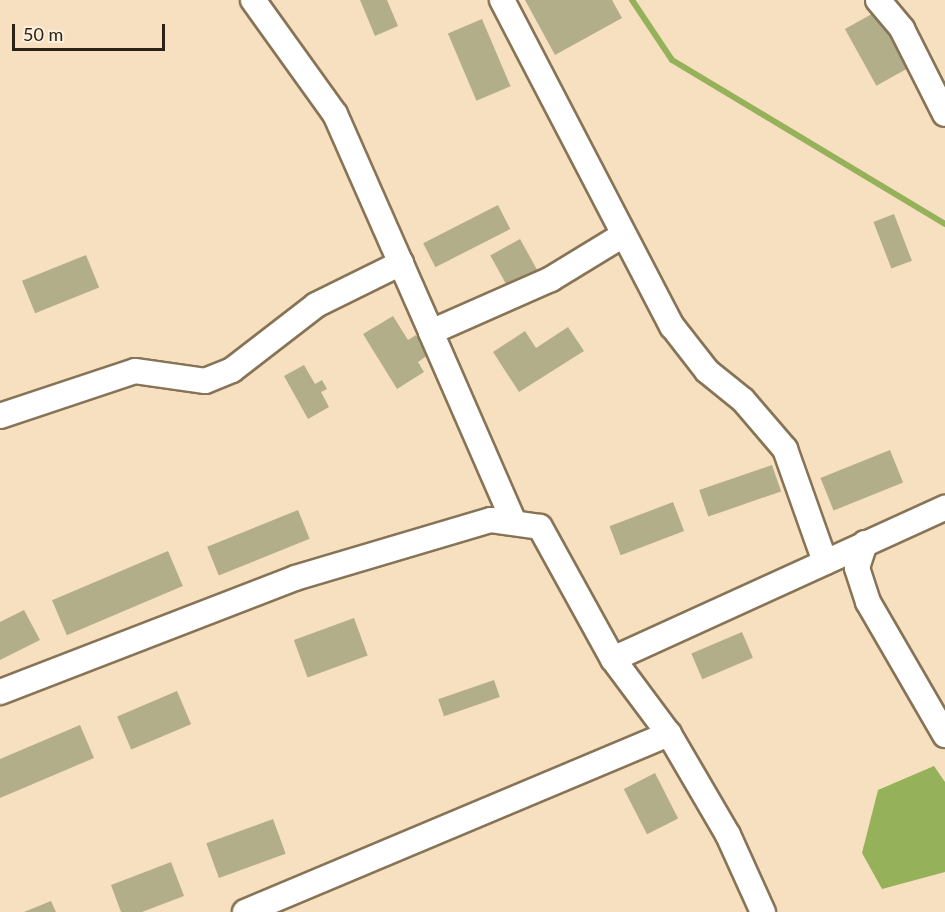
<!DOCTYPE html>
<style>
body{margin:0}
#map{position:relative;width:945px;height:912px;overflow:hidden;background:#f6e0c0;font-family:Lato,sans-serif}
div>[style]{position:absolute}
.water>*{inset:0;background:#95b15a}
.stream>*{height:6px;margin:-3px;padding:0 3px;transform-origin:3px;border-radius:3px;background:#95b15a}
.building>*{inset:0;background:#b3ae8a;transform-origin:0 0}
.roads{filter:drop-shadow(2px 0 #877457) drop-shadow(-2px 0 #877457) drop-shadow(0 2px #877457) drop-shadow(0 -2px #877457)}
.street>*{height:24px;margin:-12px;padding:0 12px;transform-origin:12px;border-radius:12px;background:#fff}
span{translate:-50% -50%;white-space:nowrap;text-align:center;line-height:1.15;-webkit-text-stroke:4.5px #fcefdb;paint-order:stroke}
.scale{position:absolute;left:12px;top:24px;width:153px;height:27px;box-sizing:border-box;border:3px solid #2a2216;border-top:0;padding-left:8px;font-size:18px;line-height:21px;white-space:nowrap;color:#2a2216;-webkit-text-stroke:4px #fcefdb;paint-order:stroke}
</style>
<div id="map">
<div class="water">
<i style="clip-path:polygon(934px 766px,945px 782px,945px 872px,882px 889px,862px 853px,878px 790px)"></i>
</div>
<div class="stream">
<i style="left:632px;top:0;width:72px;rotate:56.3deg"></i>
<i style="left:672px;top:60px;width:318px;rotate:31deg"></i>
</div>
<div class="building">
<i style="clip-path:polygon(360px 0,387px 0,398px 26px,375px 36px)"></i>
<i style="clip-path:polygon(525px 0,612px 0,622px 18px,555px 55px)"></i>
<i style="left:879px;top:10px;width:65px;height:39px;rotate:61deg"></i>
<i style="left:482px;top:19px;width:73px;height:37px;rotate:67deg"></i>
<i style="left:498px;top:205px;width:27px;height:84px;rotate:63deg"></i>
<i style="left:894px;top:214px;width:50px;height:22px;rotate:69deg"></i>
<i style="left:520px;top:239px;width:38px;height:34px;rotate:61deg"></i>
<i style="left:86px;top:255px;width:35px;height:69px;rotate:68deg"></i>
<i style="clip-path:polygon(393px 316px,408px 340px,416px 335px,428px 355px,418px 362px,424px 372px,397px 389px,363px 334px)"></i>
<i style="clip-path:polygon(568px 327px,584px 351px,519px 392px,493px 352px,525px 331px,536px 348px)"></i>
<i style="clip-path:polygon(304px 365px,315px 384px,322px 380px,327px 389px,321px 392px,329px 407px,308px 419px,284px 376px)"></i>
<i style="left:890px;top:450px;width:35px;height:75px;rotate:68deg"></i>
<i style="left:772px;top:465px;width:28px;height:77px;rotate:71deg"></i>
<i style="left:673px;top:502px;width:31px;height:68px;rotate:69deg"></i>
<i style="left:298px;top:510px;width:31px;height:98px;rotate:68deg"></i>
<i style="left:168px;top:551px;width:38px;height:126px;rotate:67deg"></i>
<i style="clip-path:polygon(24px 610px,40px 640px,0 660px,0 622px)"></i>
<i style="left:354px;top:618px;width:40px;height:64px;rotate:70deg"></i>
<i style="left:742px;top:632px;width:28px;height:55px;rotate:67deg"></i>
<i style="left:494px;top:680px;width:18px;height:59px;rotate:71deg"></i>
<i style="left:177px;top:691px;width:36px;height:65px;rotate:67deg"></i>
<i style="clip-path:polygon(80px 725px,94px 758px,0 798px,0 759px)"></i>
<i style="left:655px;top:773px;width:51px;height:35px;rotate:63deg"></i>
<i style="left:273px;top:819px;width:37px;height:71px;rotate:70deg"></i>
<i style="clip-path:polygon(171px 862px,184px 896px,142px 912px,121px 912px,111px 885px)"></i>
<i style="clip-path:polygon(51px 901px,56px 912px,24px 912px)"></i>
</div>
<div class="roads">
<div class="street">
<i style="left:253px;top:0;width:140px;rotate:54.3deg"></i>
<i style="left:335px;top:114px;width:238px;rotate:66.2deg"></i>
<i style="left:502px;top:0;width:368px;rotate:62.5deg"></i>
<i style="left:672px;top:326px;width:57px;rotate:52.1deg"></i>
<i style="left:707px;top:371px;width:46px;rotate:38.9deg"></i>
<i style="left:743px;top:400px;width:65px;rotate:49.4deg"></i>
<i style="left:785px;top:449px;width:120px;rotate:70.5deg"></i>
<i style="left:878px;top:0;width:38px;rotate:50deg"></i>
<i style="left:902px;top:29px;width:95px;rotate:63.2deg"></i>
<i style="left:0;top:416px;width:142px;rotate:-18.4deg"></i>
<i style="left:135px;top:371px;width:71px;rotate:8.1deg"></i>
<i style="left:205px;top:381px;width:29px;rotate:-22deg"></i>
<i style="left:232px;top:370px;width:106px;rotate:-37.7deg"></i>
<i style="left:316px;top:305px;width:95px;rotate:-26.3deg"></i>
<i style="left:513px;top:520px;width:205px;rotate:-113.6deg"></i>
<i style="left:431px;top:332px;width:131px;rotate:-23.8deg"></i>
<i style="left:551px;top:279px;width:84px;rotate:-31.4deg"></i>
<i style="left:865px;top:543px;width:26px;rotate:108deg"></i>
<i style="left:857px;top:568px;width:36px;rotate:72deg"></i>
<i style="left:868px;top:602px;width:154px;rotate:59.9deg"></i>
<i style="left:613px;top:659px;width:365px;rotate:-24.5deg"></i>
<i style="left:0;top:692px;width:316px;rotate:-21.1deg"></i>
<i style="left:295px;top:578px;width:204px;rotate:-16.5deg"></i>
<i style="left:491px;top:520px;width:49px;rotate:8.1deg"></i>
<i style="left:540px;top:527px;width:151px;rotate:61.1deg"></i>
<i style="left:613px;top:659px;width:94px;rotate:53.3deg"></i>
<i style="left:669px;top:734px;width:117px;rotate:59.7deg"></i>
<i style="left:728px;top:835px;width:85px;rotate:65.6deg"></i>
<i style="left:245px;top:912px;width:460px;rotate:-22.8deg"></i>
</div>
</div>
<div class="scale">50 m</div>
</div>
